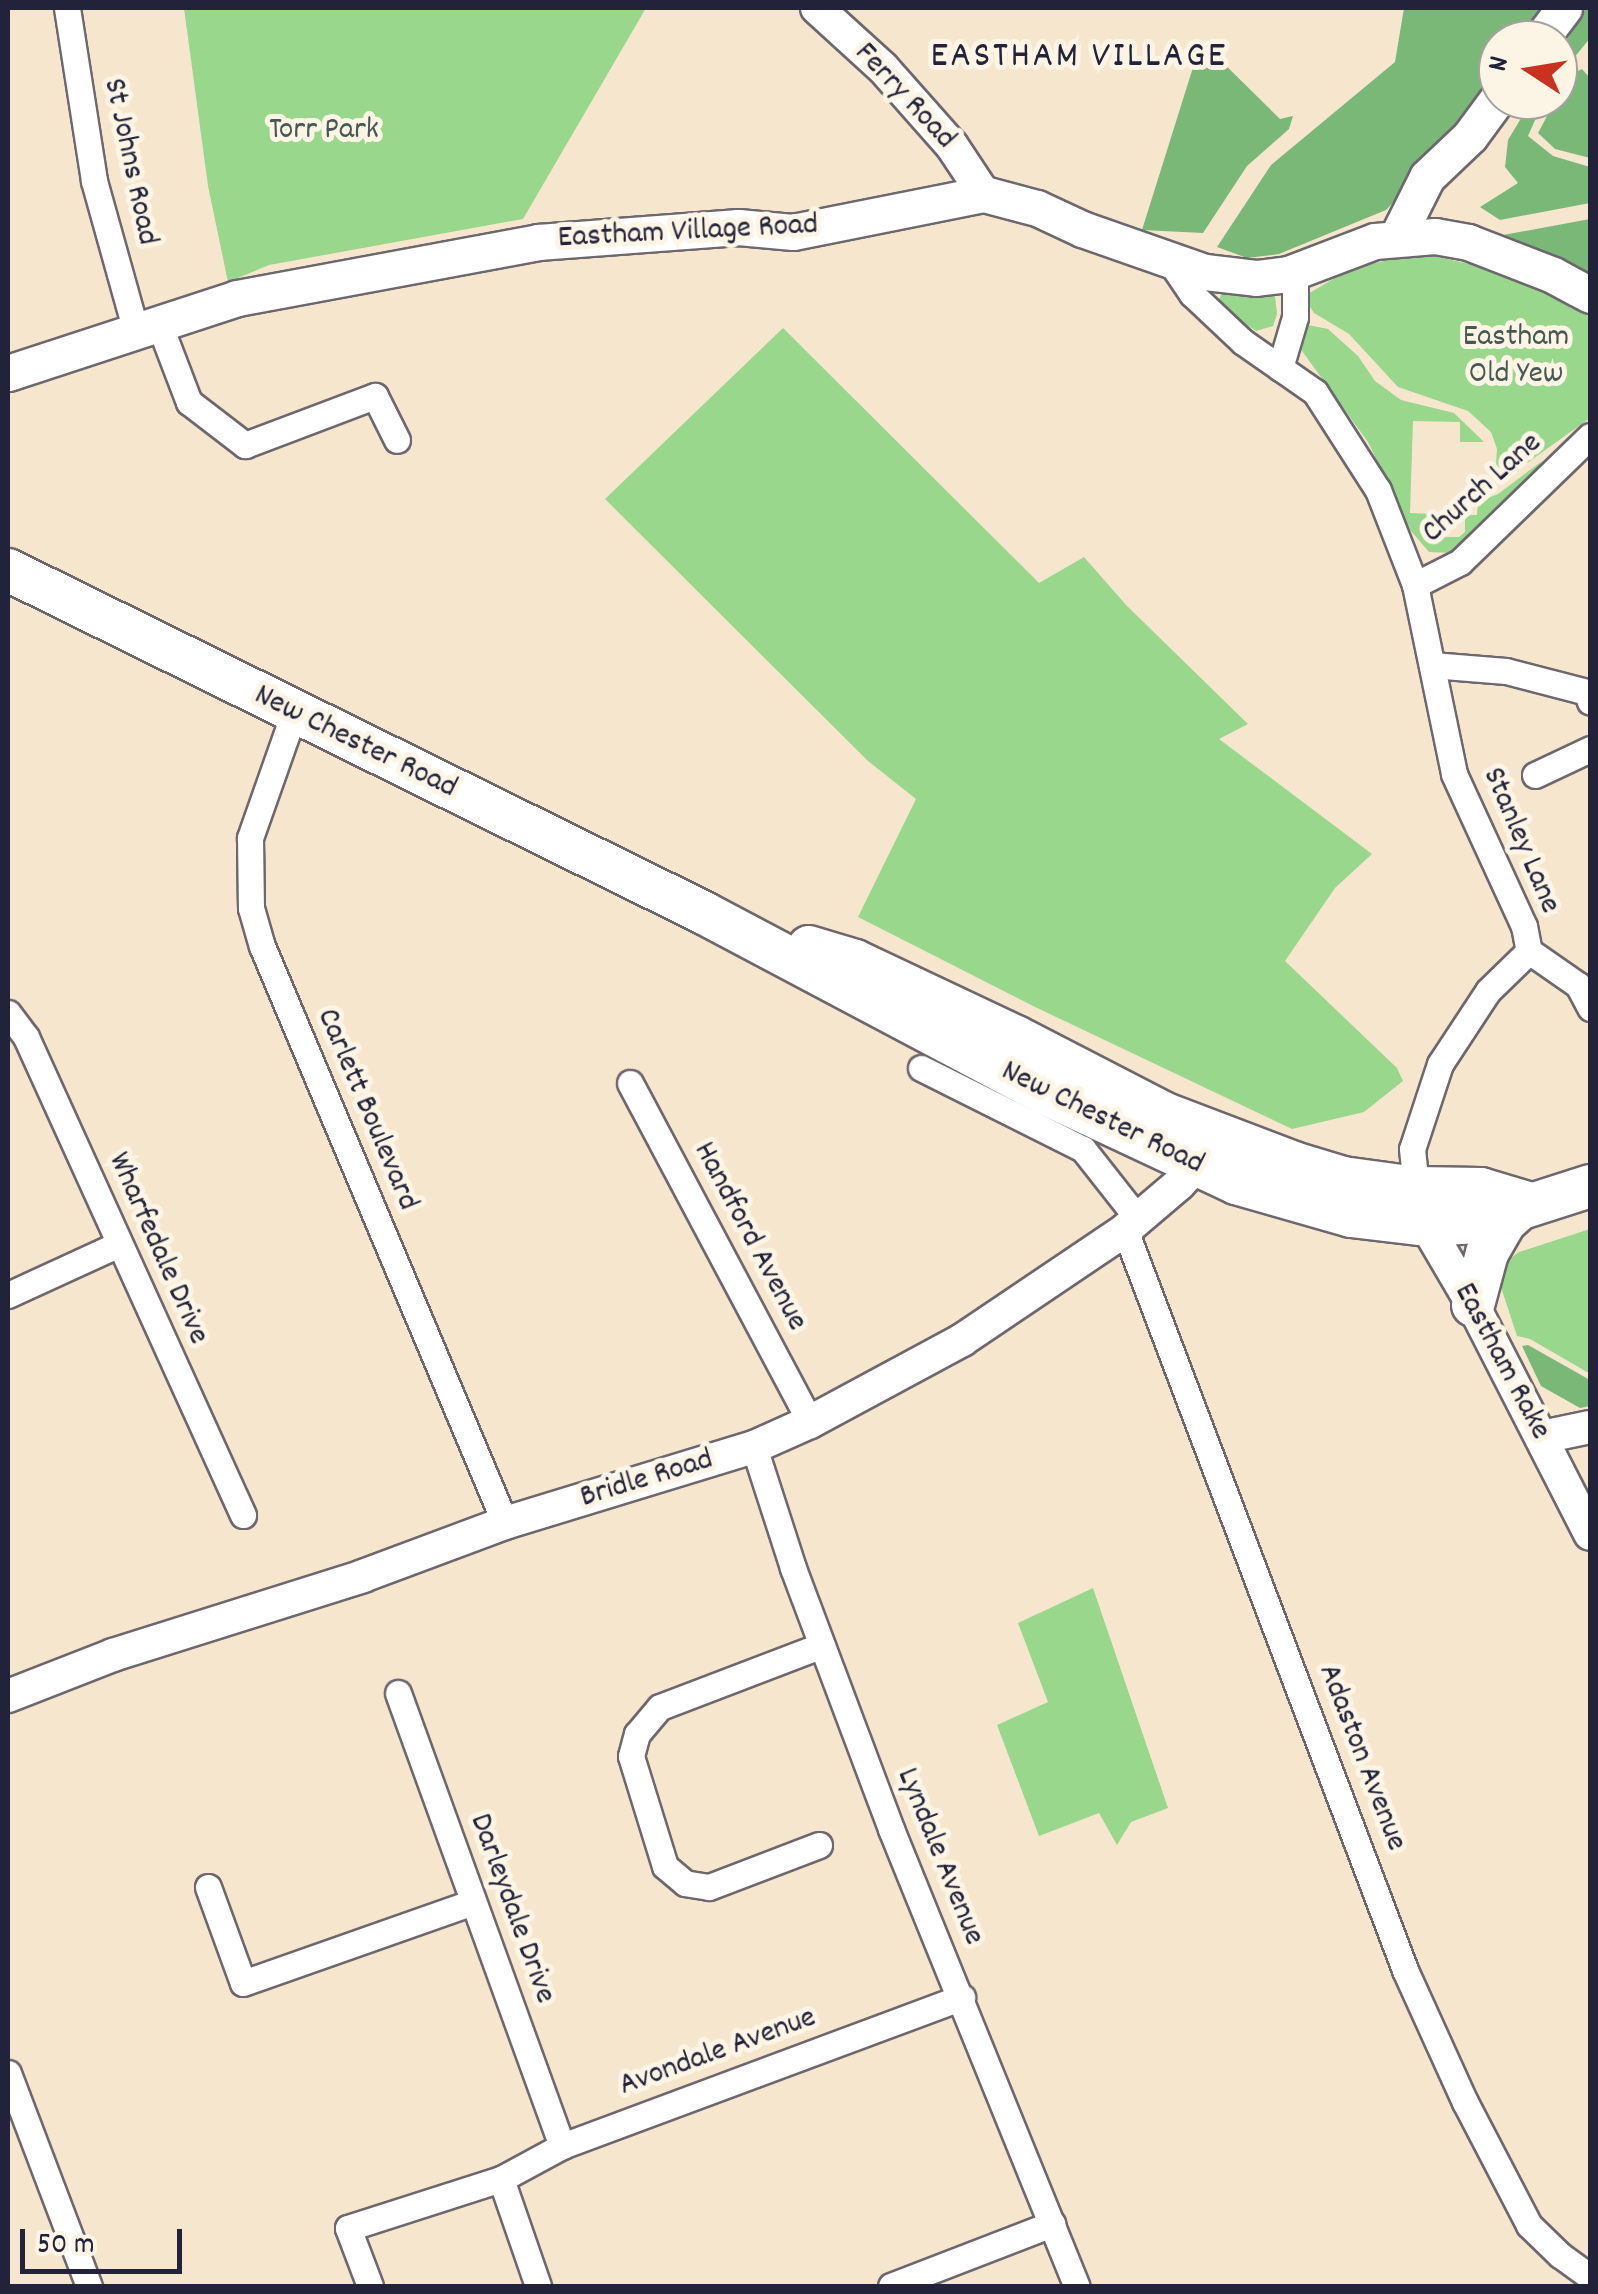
<!DOCTYPE html>
<style>
body{margin:0}
#map{position:relative;width:1598px;height:2294px;overflow:hidden;background:#f7e6ce;font-family:Dekko,sans-serif}
div>[style]{position:absolute}
.green>*{inset:0;background:#99d78c}
.forest>*{inset:0;background:#7ab878}
.roads{filter:drop-shadow(2px 0 #6d676e) drop-shadow(-2px 0 #6d676e) drop-shadow(0 2px #6d676e) drop-shadow(0 -2px #6d676e)}
.minor>*{height:25px;margin:-12.5px;padding:0 12.5px;transform-origin:12.5px;border-radius:12.5px;background:#fff}
.tertiary>*{height:32px;margin:-16px;padding:0 16px;transform-origin:16px;border-radius:16px;background:#fff}
.secondary>*{height:35px;margin:-17.5px;padding:0 17.5px;transform-origin:17.5px;border-radius:17.5px;background:#fff}
.trunk>*{height:42px;margin:-21px;padding:0 21px;transform-origin:21px;border-radius:21px;background:#fff}
span{translate:-50% -50%;white-space:nowrap;text-align:center;line-height:1.15;-webkit-text-stroke:10px #fcf5e5;paint-order:stroke}
.street-label{font-size:32px;color:#22223b}
.park-label{font-size:32px;color:#465853}
.quarter-label{font-size:38px;color:#22223b;letter-spacing:2.5px}
.frame{position:absolute;inset:0;border:10px solid #22223b;pointer-events:none}
.north{position:absolute;left:1478px;top:20px;width:100px;height:100px;box-sizing:border-box;background:#fcf5e5;border:2px solid #a5a1a1;border-radius:50%;rotate:282deg;font-size:28px;font-weight:700;line-height:40px;text-align:center;color:#22223b}
.north::after{content:'';display:block;margin:auto;width:35px;height:45px;background:#c8321e;clip-path:polygon(50% 0,100% 100%,50% 72%,0 100%)}
.scale{position:absolute;left:20px;top:2229px;width:162px;height:45px;box-sizing:border-box;border:5px solid #22223b;border-top:0;padding-left:12px;font-size:30px;line-height:35px;white-space:nowrap;color:#22223b;-webkit-text-stroke:8px #fcf5e5;paint-order:stroke}
</style>
<div id="map">
<div class="green">
<i style="clip-path:polygon(184px 8px,646px 8px,523px 219px,269px 265px,228px 282px,208px 186px)"></i>
<i style="clip-path:polygon(1421px 253px,1500px 271px,1590px 311px,1590px 418px,1502px 481px,1495px 480px,1497px 449px,1491px 432px,1468px 411px,1398px 387px,1349px 334px,1314px 313px,1307px 302px,1306px 295px,1352px 268px)"></i>
<i style="clip-path:polygon(1222px 292px,1275px 296px,1277px 314px,1273px 326px,1256px 331px,1217px 305px)"></i>
<i style="clip-path:polygon(1303px 324px,1328px 329px,1358px 356px,1375px 381px,1401px 400px,1454px 413px,1484px 442px,1460px 442px,1460px 422px,1413px 421px,1410px 513px,1436px 514px,1436px 537px,1459px 537px,1465px 532px,1465px 515px,1477px 515px,1478px 502px,1498px 494px,1542px 461px,1513px 504px,1452px 553px,1429px 552px,1411px 531px,1368px 442px,1302px 351px)"></i>
<i style="clip-path:polygon(783px 328px,1039px 583px,1084px 557px,1127px 606px,1248px 724px,1219px 739px,1372px 854px,1335px 888px,1285px 961px,1397px 1068px,1403px 1081px,1364px 1112px,1292px 1129px,1033px 1006px,858px 917px,916px 799px,868px 761px,605px 499px)"></i>
<i style="clip-path:polygon(1590px 1229px,1590px 1372px,1587px 1372px,1530px 1339px,1517px 1336px,1499px 1281px,1508px 1260px,1519px 1252px)"></i>
<i style="clip-path:polygon(1093px 1588px,1168px 1808px,1131px 1822px,1117px 1845px,1099px 1813px,1039px 1836px,997px 1725px,1048px 1702px,1018px 1623px)"></i>
</div>
<div class="forest">
<i style="clip-path:polygon(1404px 8px,1550px 8px,1528px 40px,1498px 40px,1498px 86px,1486px 104px,1386px 210px,1279px 254px,1247px 258px,1217px 247px,1271px 165px,1395px 62px)"></i>
<i style="clip-path:polygon(1586px 8px,1590px 8px,1590px 38px,1558px 78px,1558px 55px)"></i>
<i style="clip-path:polygon(1209px 49px,1280px 119px,1293px 116px,1289px 129px,1247px 166px,1203px 233px,1142px 230px,1195px 61px)"></i>
<i style="clip-path:polygon(1582px 69px,1590px 78px,1590px 158px,1555px 149px,1538px 133px,1569px 75px)"></i>
<i style="clip-path:polygon(1532px 100px,1544px 100px,1528px 136px,1553px 156px,1590px 167px,1590px 203px,1500px 220px,1480px 207px,1518px 183px,1505px 167px,1508px 140px)"></i>
<i style="clip-path:polygon(1590px 219px,1590px 282px,1503px 235px)"></i>
<i style="clip-path:polygon(1528px 1345px,1590px 1380px,1590px 1406px,1580px 1408px,1541px 1386px,1522px 1346px)"></i>
</div>
<div class="roads">
<div class="minor">
<i style="left:67px;top:8px;width:175px;rotate:81.1deg"></i>
<i style="left:94px;top:181px;width:153px;rotate:74.4deg"></i>
<i style="left:1169px;top:260px;width:41px;rotate:55.9deg"></i>
<i style="left:1192px;top:294px;width:70px;rotate:43.3deg"></i>
<i style="left:1243px;top:342px;width:88px;rotate:34.8deg"></i>
<i style="left:1315px;top:392px;width:117px;rotate:57.3deg"></i>
<i style="left:1378px;top:490px;width:102px;rotate:68.7deg"></i>
<i style="left:1415px;top:585px;width:193px;rotate:78.3deg"></i>
<i style="left:1454px;top:774px;width:167px;rotate:65.3deg"></i>
<i style="left:1524px;top:926px;width:25px;rotate:79deg"></i>
<i style="left:1529px;top:951px;width:57px;rotate:135.7deg"></i>
<i style="left:1488px;top:991px;width:87px;rotate:123.3deg"></i>
<i style="left:1440px;top:1064px;width:89px;rotate:108.2deg"></i>
<i style="left:1412px;top:1149px;width:39px;rotate:84deg"></i>
<i style="left:158px;top:321px;width:87px;rotate:69.1deg"></i>
<i style="left:189px;top:402px;width:71px;rotate:37.5deg"></i>
<i style="left:245px;top:445px;width:139px;rotate:-20.7deg"></i>
<i style="left:375px;top:396px;width:49px;rotate:63.4deg"></i>
<i style="left:1280px;top:368px;width:53px;rotate:-73.6deg"></i>
<i style="left:1295px;top:317px;width:46px;rotate:-90deg"></i>
<i style="left:1415px;top:585px;width:51px;rotate:-27.1deg"></i>
<i style="left:1460px;top:562px;width:181px;rotate:-44.1deg"></i>
<i style="left:1432px;top:665px;width:74px;rotate:4.6deg"></i>
<i style="left:1506px;top:671px;width:84px;rotate:14.5deg"></i>
<i style="left:1587px;top:692px;width:10px;rotate:73deg"></i>
<i style="left:294px;top:713px;width:133px;rotate:109.4deg"></i>
<i style="left:250px;top:838px;width:70px;rotate:89.2deg"></i>
<i style="left:251px;top:908px;width:40px;rotate:74deg"></i>
<i style="left:262px;top:946px;width:626px;rotate:67.16deg"></i>
<i style="left:1535px;top:775px;width:61px;rotate:-25.3deg"></i>
<i style="left:1529px;top:951px;width:60px;rotate:34.8deg"></i>
<i style="left:1578px;top:985px;width:26px;rotate:62deg"></i>
<i style="left:8px;top:1013px;width:30px;rotate:53deg"></i>
<i style="left:26px;top:1037px;width:525px;rotate:65.58deg"></i>
<i style="left:921px;top:1068px;width:181px;rotate:26.6deg"></i>
<i style="left:1083px;top:1149px;width:89px;rotate:51.8deg"></i>
<i style="left:630px;top:1083px;width:384px;rotate:62deg"></i>
<i style="left:1125px;top:1230px;width:791px;rotate:69.27deg"></i>
<i style="left:1405px;top:1970px;width:145px;rotate:65.6deg"></i>
<i style="left:1465px;top:2102px;width:139px;rotate:62.5deg"></i>
<i style="left:1529px;top:2225px;width:43px;rotate:44.1deg"></i>
<i style="left:1560px;top:2255px;width:37px;rotate:36deg"></i>
<i style="left:8px;top:1295px;width:122px;rotate:-24.7deg"></i>
<i style="left:754px;top:1447px;width:127px;rotate:72.1deg"></i>
<i style="left:793px;top:1568px;width:279px;rotate:69.4deg"></i>
<i style="left:891px;top:1829px;width:493px;rotate:67.9deg"></i>
<i style="left:398px;top:1693px;width:482px;rotate:70.1deg"></i>
<i style="left:819px;top:1845px;width:118px;rotate:159.1deg"></i>
<i style="left:709px;top:1887px;width:24px;rotate:-171deg"></i>
<i style="left:685px;top:1883px;width:26px;rotate:-140deg"></i>
<i style="left:665px;top:1866px;width:115px;rotate:-107.2deg"></i>
<i style="left:631px;top:1756px;width:23px;rotate:-75deg"></i>
<i style="left:637px;top:1734px;width:35px;rotate:-50deg"></i>
<i style="left:660px;top:1707px;width:173px;rotate:-20.9deg"></i>
<i style="left:208px;top:1887px;width:102px;rotate:70deg"></i>
<i style="left:243px;top:1983px;width:244px;rotate:-19.4deg"></i>
<i style="left:8px;top:2073px;width:228px;rotate:69.2deg"></i>
<i style="left:501px;top:2179px;width:113px;rotate:70.9deg"></i>
<i style="left:370px;top:2286px;width:62px;rotate:-110.8deg"></i>
<i style="left:348px;top:2228px;width:161px;rotate:-17.8deg"></i>
<i style="left:501px;top:2179px;width:69px;rotate:-28.4deg"></i>
<i style="left:562px;top:2146px;width:427px;rotate:-20.4deg"></i>
<i style="left:891px;top:2286px;width:173px;rotate:-21.1deg"></i>
</div>
<div class="tertiary">
<i style="left:817px;top:8px;width:89px;rotate:42.3deg"></i>
<i style="left:883px;top:68px;width:104px;rotate:48.5deg"></i>
<i style="left:952px;top:146px;width:58px;rotate:56.3deg"></i>
<i style="left:1421px;top:1206px;width:20px;rotate:75deg"></i>
<i style="left:1426px;top:1225px;width:93px;rotate:59.6deg"></i>
<i style="left:1473px;top:1305px;width:257px;rotate:62.9deg"></i>
<i style="left:1542px;top:1437px;width:49px;rotate:-11.8deg"></i>
<i style="left:8px;top:1696px;width:113px;rotate:-21.3deg"></i>
<i style="left:113px;top:1655px;width:262px;rotate:-17.5deg"></i>
<i style="left:363px;top:1576px;width:152px;rotate:-20.5deg"></i>
<i style="left:505px;top:1523px;width:260px;rotate:-17deg"></i>
<i style="left:754px;top:1447px;width:61px;rotate:-24.1deg"></i>
<i style="left:810px;top:1422px;width:173px;rotate:-28.3deg"></i>
<i style="left:962px;top:1340px;width:197px;rotate:-34deg"></i>
<i style="left:1125px;top:1230px;width:71px;rotate:-40.4deg"></i>
<i style="left:1179px;top:1184px;width:26px;rotate:-47deg"></i>
<i style="left:1197px;top:1165px;width:21px;rotate:-62deg"></i>
</div>
<div class="secondary">
<i style="left:1540px;top:40px;width:40px;rotate:-53deg"></i>
<i style="left:1397px;top:237px;width:67px;rotate:-63.4deg"></i>
<i style="left:1427px;top:177px;width:59px;rotate:-43.6deg"></i>
<i style="left:1470px;top:136px;width:47px;rotate:-53.6deg"></i>
<i style="left:8px;top:373px;width:241px;rotate:-18.1deg"></i>
<i style="left:237px;top:298px;width:306px;rotate:-10.5deg"></i>
<i style="left:538px;top:242px;width:201px;rotate:-4.3deg"></i>
<i style="left:738px;top:227px;width:55px;rotate:5.2deg"></i>
<i style="left:793px;top:232px;width:195px;rotate:-11.3deg"></i>
<i style="left:984px;top:194px;width:55px;rotate:14.8deg"></i>
<i style="left:1037px;top:208px;width:50px;rotate:25deg"></i>
<i style="left:1082px;top:229px;width:130px;rotate:19.3deg"></i>
<i style="left:1205px;top:272px;width:51px;rotate:6.7deg"></i>
<i style="left:1256px;top:278px;width:32px;rotate:-7deg"></i>
<i style="left:1288px;top:274px;width:93px;rotate:-20.8deg"></i>
<i style="left:1375px;top:241px;width:60px;rotate:-4.8deg"></i>
<i style="left:1435px;top:236px;width:34px;rotate:10deg"></i>
<i style="left:1468px;top:242px;width:91px;rotate:21.2deg"></i>
<i style="left:1553px;top:275px;width:42px;rotate:28.4deg"></i>
</div>
<div class="trunk">
<i style="left:8px;top:570px;width:776px;rotate:26.23deg"></i>
<i style="left:704px;top:913px;width:387px;rotate:27.9deg"></i>
<i style="left:1046px;top:1094px;width:210px;rotate:25.1deg"></i>
<i style="left:1236px;top:1183px;width:120px;rotate:16deg"></i>
<i style="left:1351px;top:1216px;width:76px;rotate:6.8deg"></i>
<i style="left:1426px;top:1225px;width:52px;rotate:-3.3deg"></i>
<i style="left:1478px;top:1222px;width:118px;rotate:-17.8deg"></i>
<i style="left:809px;top:947px;width:48px;rotate:16.9deg"></i>
<i style="left:855px;top:961px;width:178px;rotate:25.3deg"></i>
<i style="left:1016px;top:1037px;width:165px;rotate:27.3deg"></i>
<i style="left:1163px;top:1113px;width:140px;rotate:20.9deg"></i>
<i style="left:1294px;top:1163px;width:51px;rotate:17deg"></i>
<i style="left:1343px;top:1178px;width:74px;rotate:7.8deg"></i>
<i style="left:1416px;top:1188px;width:65px;rotate:0.9deg"></i>
<i style="left:1481px;top:1189px;width:48px;rotate:16.9deg"></i>
<i style="left:1473px;top:1305px;width:54px;rotate:-74.9deg"></i>
<i style="left:1487px;top:1253px;width:36px;rotate:-60deg"></i>
<i style="left:1505px;top:1222px;width:24px;rotate:-42deg"></i>
</div>
</div>
<div class="street-label">
<span style="left:904px;top:97px;rotate:47deg">Ferry Road</span>
<span style="left:129px;top:162px;rotate:78deg">St Johns Road</span>
<span style="left:688px;top:233px;rotate:-3deg">Eastham Village Road</span>
<span style="left:1483px;top:489px;rotate:-42deg">Church Lane</span>
<span style="left:355px;top:743px;rotate:26deg">New Chester Road</span>
<span style="left:1520px;top:841px;rotate:67deg">Stanley Lane</span>
<span style="left:366px;top:1110px;rotate:67deg">Carlett Boulevard</span>
<span style="left:1102px;top:1119px;rotate:26deg">New Chester Road</span>
<span style="left:749px;top:1237px;rotate:62deg">Handford Avenue</span>
<span style="left:157px;top:1249px;rotate:66deg">Wharfedale Drive</span>
<span style="left:1501px;top:1362px;rotate:62deg">Eastham Rake</span>
<span style="left:647px;top:1480px;rotate:-17deg">Bridle Road</span>
<span style="left:1361px;top:1758px;rotate:69deg">Adaston Avenue</span>
<span style="left:939px;top:1857px;rotate:68deg">Lyndale Avenue</span>
<span style="left:511px;top:1909px;rotate:70deg">Darleydale Drive</span>
<span style="left:718px;top:2053px;rotate:-20deg">Avondale Avenue</span>
</div>
<div class="park-label">
<span style="left:324px;top:131px">Torr Park</span>
<span style="left:1516px;top:357px">Eastham<br>Old Yew</span>
</div>
<div class="quarter-label">
<span style="left:1079px;top:58px">EASTHAM VILLAGE</span>
</div>
<div class="frame"></div>
<div class="north">N</div>
<div class="scale">50 m</div>
</div>
